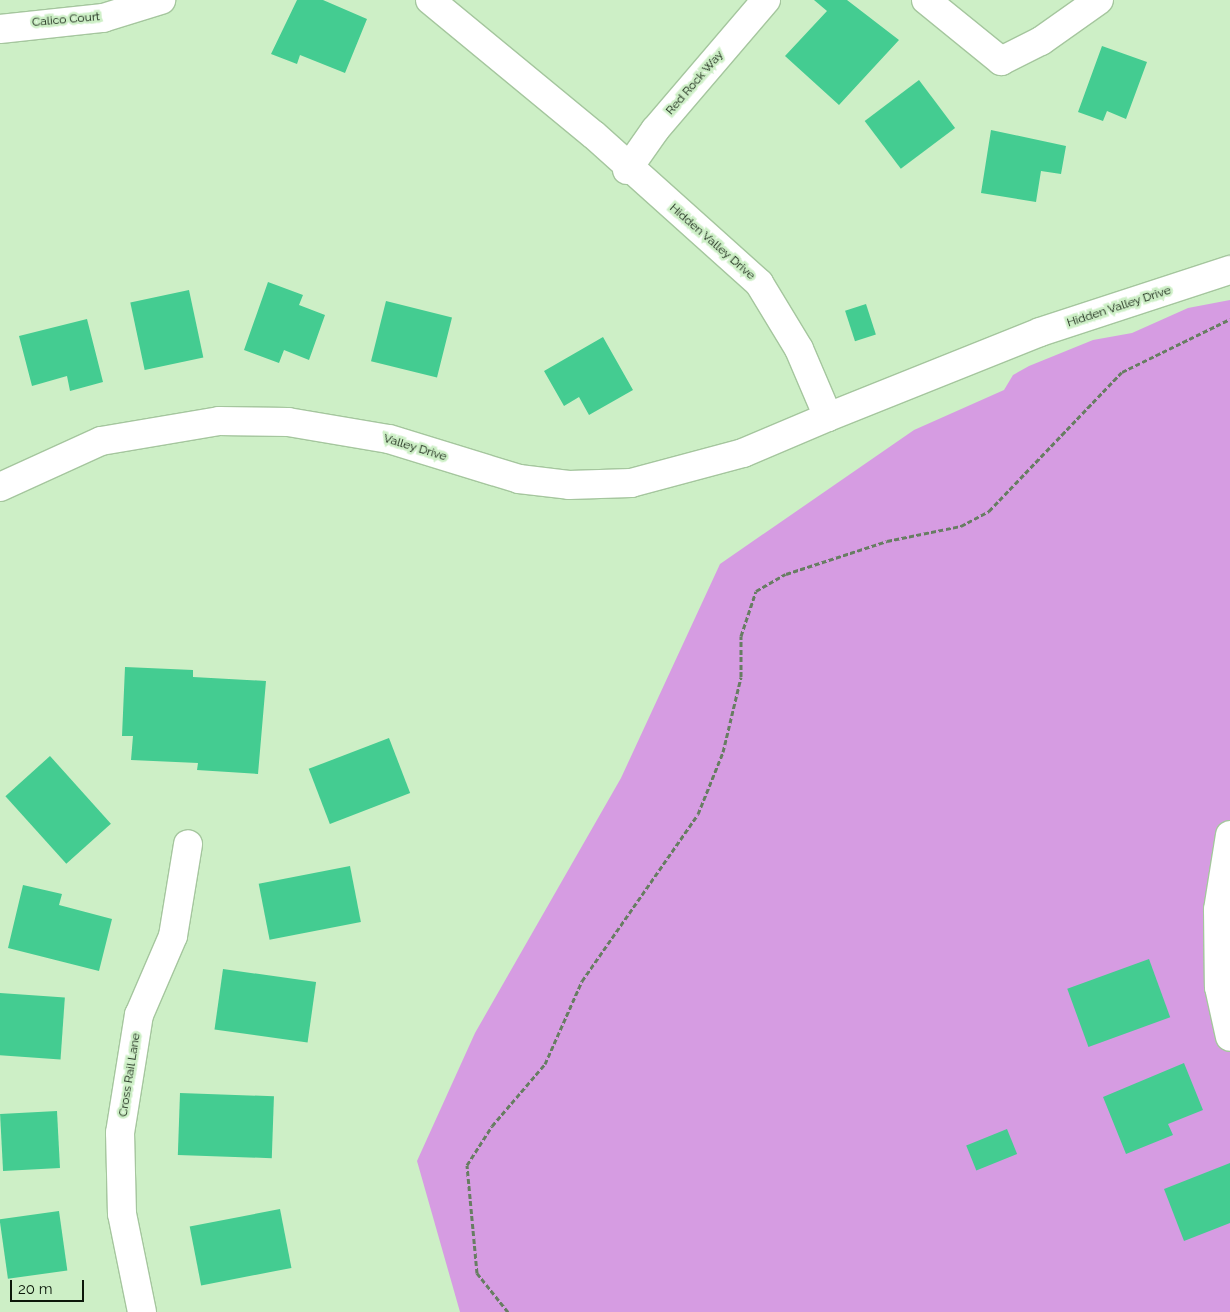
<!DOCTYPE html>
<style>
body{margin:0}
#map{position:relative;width:1230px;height:1312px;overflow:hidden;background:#cdefc6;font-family:Raleway,sans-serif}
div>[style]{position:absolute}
.green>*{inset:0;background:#d69ce2}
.building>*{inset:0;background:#44cc91;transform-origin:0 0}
.path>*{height:3px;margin-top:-1.5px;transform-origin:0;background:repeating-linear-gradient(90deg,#677d62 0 5px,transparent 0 7.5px)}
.roads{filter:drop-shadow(1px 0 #a5c69e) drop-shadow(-1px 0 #a5c69e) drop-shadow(0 1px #a5c69e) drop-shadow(0 -1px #a5c69e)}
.minor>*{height:28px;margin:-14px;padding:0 14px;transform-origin:14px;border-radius:14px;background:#fff}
.tertiary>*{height:28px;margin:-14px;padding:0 14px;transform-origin:14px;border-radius:14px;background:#fff}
span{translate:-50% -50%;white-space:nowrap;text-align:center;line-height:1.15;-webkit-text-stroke:5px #cdefc6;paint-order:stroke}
.street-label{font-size:12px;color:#0c180a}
.scale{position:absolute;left:10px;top:1280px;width:74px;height:22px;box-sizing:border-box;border:2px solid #0c180a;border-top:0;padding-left:6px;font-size:15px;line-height:18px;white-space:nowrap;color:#0c180a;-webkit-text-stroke:4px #cdefc6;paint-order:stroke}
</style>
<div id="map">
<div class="green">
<i style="clip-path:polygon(1230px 300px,1230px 1312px,460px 1312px,417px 1161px,475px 1033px,621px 778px,720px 564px,914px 430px,1004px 390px,1013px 375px,1029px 366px,1093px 340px,1132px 333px,1188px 308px)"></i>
</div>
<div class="building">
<i style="clip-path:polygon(297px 0,323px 0,367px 19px,345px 73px,300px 55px,297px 64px,271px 54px)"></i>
<i style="clip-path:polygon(814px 0,847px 0,899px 40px,839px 105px,785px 56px,827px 11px)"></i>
<i style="clip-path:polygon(1102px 46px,1147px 62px,1126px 119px,1107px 111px,1103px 121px,1078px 112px)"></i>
<i style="left:919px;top:80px;width:60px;height:68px;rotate:53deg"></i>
<i style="clip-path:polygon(991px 130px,1066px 146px,1061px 174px,1041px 171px,1036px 202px,981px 193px)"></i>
<i style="clip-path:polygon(268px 282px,303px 295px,299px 305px,325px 315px,309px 360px,284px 350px,279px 363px,244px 350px)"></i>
<i style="left:189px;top:290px;width:69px;height:60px;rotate:78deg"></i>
<i style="left:386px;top:301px;width:68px;height:62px;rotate:14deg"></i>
<i style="left:866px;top:304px;width:32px;height:22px;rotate:72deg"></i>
<i style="clip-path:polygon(87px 319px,103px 382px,70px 391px,67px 376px,32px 386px,19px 336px)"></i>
<i style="clip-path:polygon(603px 337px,633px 390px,589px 415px,579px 397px,564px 406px,544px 371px)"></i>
<i style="clip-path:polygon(125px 667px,193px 670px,193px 677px,266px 681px,258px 774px,197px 770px,198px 763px,131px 760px,133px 736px,122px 736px)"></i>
<i style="left:389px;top:738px;width:59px;height:86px;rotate:69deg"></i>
<i style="left:50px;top:756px;width:91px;height:60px;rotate:48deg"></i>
<i style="left:350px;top:866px;width:57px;height:93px;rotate:79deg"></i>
<i style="clip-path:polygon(23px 885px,62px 894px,59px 905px,112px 919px,99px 971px,8px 948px)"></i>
<i style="left:1149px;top:959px;width:62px;height:87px;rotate:70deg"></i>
<i style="left:223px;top:969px;width:94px;height:61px;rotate:8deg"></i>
<i style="left:0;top:993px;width:65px;height:62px;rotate:4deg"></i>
<i style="clip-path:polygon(1184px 1063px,1203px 1110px,1168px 1124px,1173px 1135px,1126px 1154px,1103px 1097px)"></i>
<i style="left:180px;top:1093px;width:94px;height:62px;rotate:2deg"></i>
<i style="left:57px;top:1111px;width:57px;height:57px;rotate:87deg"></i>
<i style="left:1007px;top:1129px;width:27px;height:44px;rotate:68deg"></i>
<i style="clip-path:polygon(1230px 1163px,1230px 1223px,1184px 1241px,1164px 1189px)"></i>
<i style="left:280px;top:1209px;width:60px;height:92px;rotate:79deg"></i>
<i style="left:59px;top:1211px;width:60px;height:60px;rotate:82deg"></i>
</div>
<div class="path">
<i style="left:508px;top:1312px;width:50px;rotate:-128.5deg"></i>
<i style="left:477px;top:1273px;width:108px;rotate:-95.3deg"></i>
<i style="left:467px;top:1165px;width:46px;rotate:-57.3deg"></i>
<i style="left:492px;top:1126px;width:82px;rotate:-49.5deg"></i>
<i style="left:545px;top:1064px;width:91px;rotate:-66deg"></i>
<i style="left:582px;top:981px;width:203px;rotate:-55.2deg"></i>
<i style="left:698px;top:814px;width:67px;rotate:-68deg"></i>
<i style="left:723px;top:752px;width:77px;rotate:-76.5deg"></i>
<i style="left:741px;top:677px;width:41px;rotate:-90deg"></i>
<i style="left:741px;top:636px;width:47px;rotate:-71.6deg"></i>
<i style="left:756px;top:591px;width:34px;rotate:-30deg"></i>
<i style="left:786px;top:574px;width:106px;rotate:-18.1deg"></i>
<i style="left:887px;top:541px;width:76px;rotate:-11.5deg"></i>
<i style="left:961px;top:526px;width:32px;rotate:-28deg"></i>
<i style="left:989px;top:511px;width:192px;rotate:-46.3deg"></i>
<i style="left:1122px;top:372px;width:120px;rotate:-26.1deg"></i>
</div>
<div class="roads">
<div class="minor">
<i style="left:926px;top:0;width:97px;rotate:39.1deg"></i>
<i style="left:1001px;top:61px;width:45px;rotate:-26.6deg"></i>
<i style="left:1041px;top:41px;width:71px;rotate:-35.3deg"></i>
<i style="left:0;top:29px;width:104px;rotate:-6.1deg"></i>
<i style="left:103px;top:18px;width:61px;rotate:-17.2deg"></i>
<i style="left:627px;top:170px;width:49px;rotate:-55deg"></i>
<i style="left:655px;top:130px;width:171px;rotate:-49.5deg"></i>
<i style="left:0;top:487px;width:111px;rotate:-24.5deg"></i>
<i style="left:101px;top:441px;width:120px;rotate:-9.6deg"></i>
<i style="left:219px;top:421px;width:69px;rotate:0.8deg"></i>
<i style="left:288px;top:422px;width:102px;rotate:9.6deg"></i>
<i style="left:389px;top:439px;width:136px;rotate:17.1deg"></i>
<i style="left:519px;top:479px;width:50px;rotate:6.8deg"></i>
<i style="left:569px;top:485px;width:62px;rotate:-1.8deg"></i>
<i style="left:631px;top:483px;width:116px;rotate:-15deg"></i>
<i style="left:743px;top:453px;width:92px;rotate:-23deg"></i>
<i style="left:1230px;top:835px;width:76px;rotate:99.1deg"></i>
<i style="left:1218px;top:910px;width:77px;rotate:89.3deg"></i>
<i style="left:1219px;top:987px;width:51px;rotate:77.6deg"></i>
<i style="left:142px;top:1312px;width:100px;rotate:-101.5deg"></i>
<i style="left:122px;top:1214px;width:81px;rotate:-91.4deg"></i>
<i style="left:120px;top:1133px;width:120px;rotate:-80.9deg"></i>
<i style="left:139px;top:1015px;width:86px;rotate:-66.7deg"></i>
<i style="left:173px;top:936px;width:93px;rotate:-80.7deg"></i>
</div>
<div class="tertiary">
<i style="left:430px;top:0;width:212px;rotate:39.5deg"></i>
<i style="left:594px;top:135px;width:222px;rotate:41.9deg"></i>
<i style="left:759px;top:283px;width:77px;rotate:58.8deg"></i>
<i style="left:799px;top:349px;width:74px;rotate:66.9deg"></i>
<i style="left:828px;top:417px;width:228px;rotate:-21.8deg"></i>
<i style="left:1040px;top:332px;width:200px;rotate:-18.1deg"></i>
</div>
</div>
<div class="street-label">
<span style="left:66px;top:20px;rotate:-5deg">Calico Court</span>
<span style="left:695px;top:83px;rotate:-49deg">Red Rock Way</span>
<span style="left:712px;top:242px;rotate:41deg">Hidden Valley Drive</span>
<span style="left:1119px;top:307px;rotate:-18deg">Hidden Valley Drive</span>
<span style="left:415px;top:448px;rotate:17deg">Valley Drive</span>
<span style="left:130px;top:1075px;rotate:-81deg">Cross Rail Lane</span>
</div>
<div class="scale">20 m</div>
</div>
